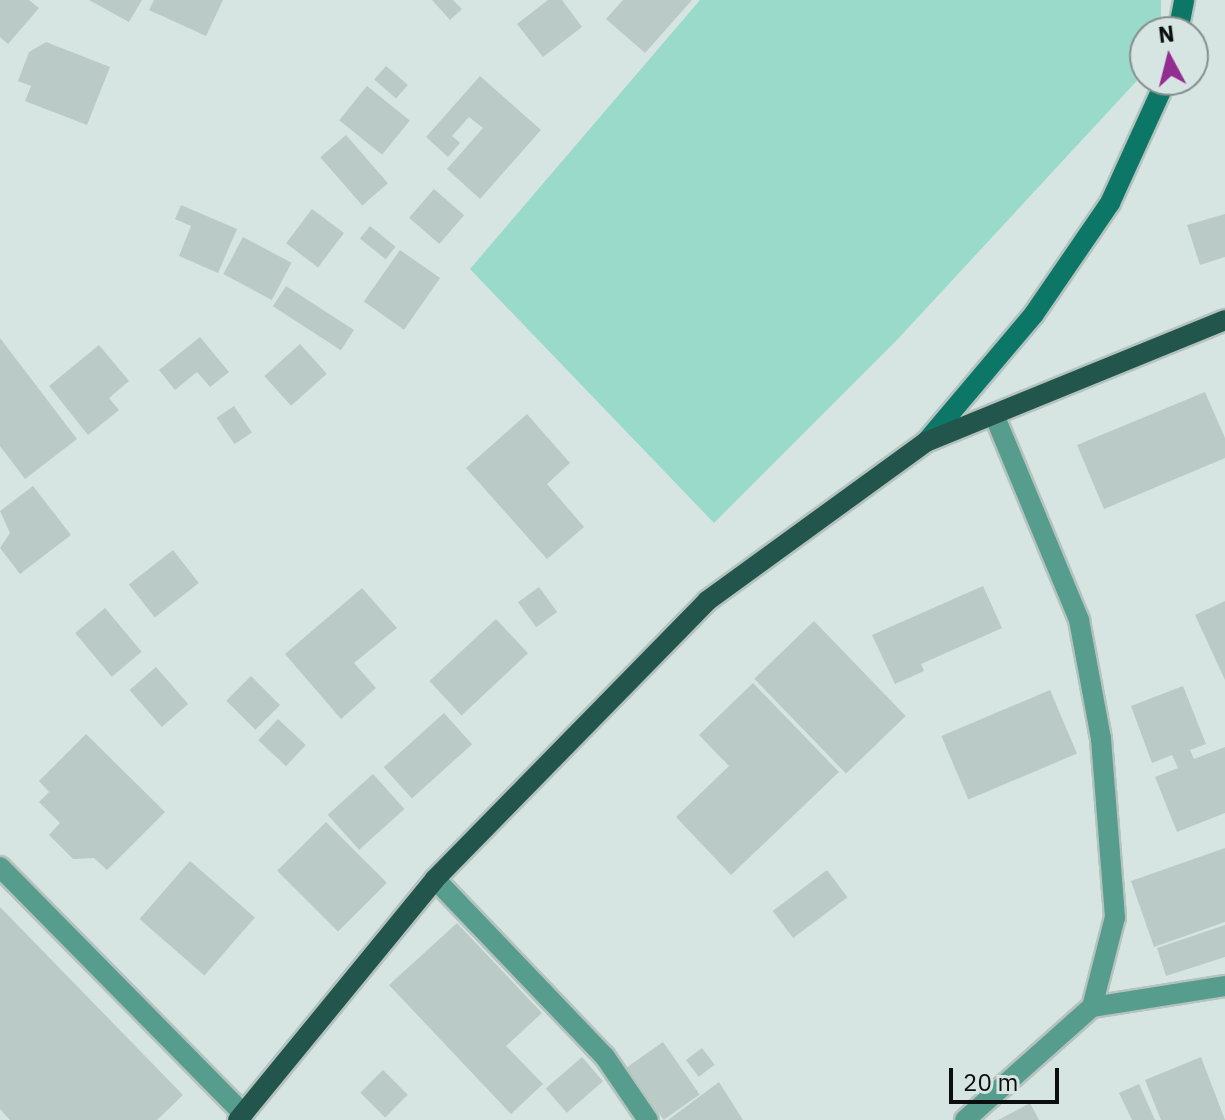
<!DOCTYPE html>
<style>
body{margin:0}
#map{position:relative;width:1225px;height:1120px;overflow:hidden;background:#d6e5e1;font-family:"IBM Plex Sans",sans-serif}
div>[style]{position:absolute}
.green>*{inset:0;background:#9adacb}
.building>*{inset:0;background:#bacac6;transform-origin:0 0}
.roads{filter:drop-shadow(2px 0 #b5c3bf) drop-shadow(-2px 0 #b5c3bf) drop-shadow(0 2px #b5c3bf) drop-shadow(0 -2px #b5c3bf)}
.street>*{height:20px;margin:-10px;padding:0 10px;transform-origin:10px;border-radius:10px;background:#579d8e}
.secondary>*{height:20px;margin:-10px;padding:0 10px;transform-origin:10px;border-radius:10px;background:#0c7767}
.primary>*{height:20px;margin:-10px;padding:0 10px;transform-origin:10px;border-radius:10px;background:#22554b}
span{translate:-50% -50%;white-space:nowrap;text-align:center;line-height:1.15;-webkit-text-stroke:6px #d6e5e1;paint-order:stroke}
.north{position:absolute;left:1129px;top:16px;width:80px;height:80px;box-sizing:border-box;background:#d6e5e1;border:2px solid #848f8d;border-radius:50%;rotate:353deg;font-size:22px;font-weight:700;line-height:32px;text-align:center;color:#0a0f0e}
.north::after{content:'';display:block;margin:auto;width:28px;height:36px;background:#942d92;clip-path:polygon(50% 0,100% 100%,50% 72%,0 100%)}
.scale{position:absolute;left:949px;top:1068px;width:110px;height:36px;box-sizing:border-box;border:4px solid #0a0f0e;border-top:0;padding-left:10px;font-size:24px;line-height:28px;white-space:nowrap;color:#0a0f0e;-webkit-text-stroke:6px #d6e5e1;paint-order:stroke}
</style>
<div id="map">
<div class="green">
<i style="clip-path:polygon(700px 0,1161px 0,1161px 32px,1145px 32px,1145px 72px,896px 341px,714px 523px,470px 269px)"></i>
</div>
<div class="building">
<i style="clip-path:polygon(0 0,29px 0,39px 8px,8px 44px,0 37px)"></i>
<i style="clip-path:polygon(89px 0,142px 0,129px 22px)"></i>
<i style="clip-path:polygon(154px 0,223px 0,206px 36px,149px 10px)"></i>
<i style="clip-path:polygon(432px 0,453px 0,462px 9px,450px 20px)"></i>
<i style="clip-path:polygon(548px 0,562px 0,582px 27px,543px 57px,517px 24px)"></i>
<i style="clip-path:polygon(623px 0,692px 0,645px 53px,606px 19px)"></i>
<i style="clip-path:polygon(46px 42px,110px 67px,87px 125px,25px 101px,31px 86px,18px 81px,29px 52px)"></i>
<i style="left:386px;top:66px;width:29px;height:18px;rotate:41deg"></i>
<i style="clip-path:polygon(480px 76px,541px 130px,480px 199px,447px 169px,483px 128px,469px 117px,452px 136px,460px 143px,448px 157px,426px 137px)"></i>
<i style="left:367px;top:86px;width:55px;height:44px;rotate:39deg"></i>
<i style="left:346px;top:135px;width:64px;height:34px;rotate:49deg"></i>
<i style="left:434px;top:189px;width:40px;height:38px;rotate:41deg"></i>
<i style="clip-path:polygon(181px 205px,237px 229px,218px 273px,179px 256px,191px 226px,175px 219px)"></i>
<i style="left:312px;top:209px;width:40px;height:43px;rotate:37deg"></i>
<i style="clip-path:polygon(1225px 214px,1225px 257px,1200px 265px,1187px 225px)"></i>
<i style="left:370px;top:226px;width:33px;height:16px;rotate:39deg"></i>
<i style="left:243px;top:237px;width:55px;height:42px;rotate:28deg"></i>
<i style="left:400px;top:250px;width:49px;height:63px;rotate:35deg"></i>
<i style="left:286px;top:286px;width:81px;height:24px;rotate:33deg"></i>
<i style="clip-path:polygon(200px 337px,229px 372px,210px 387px,197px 372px,175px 390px,159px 370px)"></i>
<i style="clip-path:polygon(0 338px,77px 439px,25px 479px,0 446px)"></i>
<i style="left:300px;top:344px;width:40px;height:48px;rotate:48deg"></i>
<i style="clip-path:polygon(99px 345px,129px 381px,109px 398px,119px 410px,88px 435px,49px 386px)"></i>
<i style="clip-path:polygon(1205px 392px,1225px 438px,1225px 458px,1104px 509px,1077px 445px)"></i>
<i style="left:234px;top:406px;width:32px;height:21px;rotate:56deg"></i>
<i style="clip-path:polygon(527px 414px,570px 463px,547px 484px,584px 527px,547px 559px,466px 468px)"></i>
<i style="clip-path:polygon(33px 486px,71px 535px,20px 574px,0 548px,10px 533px,0 511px)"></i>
<i style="left:173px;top:550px;width:42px;height:56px;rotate:52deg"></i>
<i style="clip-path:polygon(983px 586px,1002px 628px,921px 664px,924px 671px,895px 684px,872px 635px)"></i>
<i style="left:539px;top:587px;width:31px;height:26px;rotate:54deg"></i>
<i style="clip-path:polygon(362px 588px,397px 628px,354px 663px,376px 688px,341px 719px,285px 654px)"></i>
<i style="clip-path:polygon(1225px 601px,1225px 680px,1195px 615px)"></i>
<i style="left:105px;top:608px;width:57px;height:39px;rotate:50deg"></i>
<i style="left:496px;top:619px;width:47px;height:91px;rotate:47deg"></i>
<i style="left:814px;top:621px;width:132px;height:83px;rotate:46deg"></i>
<i style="left:156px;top:667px;width:49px;height:35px;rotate:49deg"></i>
<i style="left:251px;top:676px;width:41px;height:35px;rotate:45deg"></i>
<i style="clip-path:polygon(753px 683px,839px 772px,731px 875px,676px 817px,729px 766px,699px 735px)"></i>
<i style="clip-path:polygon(1183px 686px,1206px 744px,1190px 750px,1194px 759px,1225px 747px,1225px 813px,1177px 832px,1155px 777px,1178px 768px,1172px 755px,1152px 763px,1131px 706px)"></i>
<i style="left:1050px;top:690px;width:69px;height:118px;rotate:67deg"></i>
<i style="left:444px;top:713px;width:42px;height:81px;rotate:48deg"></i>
<i style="left:278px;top:719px;width:38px;height:29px;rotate:43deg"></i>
<i style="clip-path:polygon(86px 734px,165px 812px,107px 870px,94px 858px,73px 859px,49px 835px,60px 823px,39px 802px,49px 792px,39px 781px)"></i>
<i style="left:373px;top:774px;width:47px;height:61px;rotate:48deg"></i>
<i style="left:326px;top:822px;width:86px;height:69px;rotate:45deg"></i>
<i style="clip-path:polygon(1225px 848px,1225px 922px,1154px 947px,1131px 881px)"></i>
<i style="left:190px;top:861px;width:86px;height:77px;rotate:41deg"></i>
<i style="left:827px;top:870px;width:34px;height:68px;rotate:53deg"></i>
<i style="clip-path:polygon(0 907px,183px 1095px,157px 1120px,10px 1120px,0 1109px)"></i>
<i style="clip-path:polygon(457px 923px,542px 1013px,506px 1046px,543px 1084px,511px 1114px,389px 985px)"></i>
<i style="clip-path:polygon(1225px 925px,1225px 957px,1166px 976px,1157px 948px)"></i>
<i style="left:663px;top:1042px;width:64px;height:44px;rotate:55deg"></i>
<i style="left:702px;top:1048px;width:21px;height:20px;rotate:53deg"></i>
<i style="left:582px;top:1057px;width:32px;height:48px;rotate:49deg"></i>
<i style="clip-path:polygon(1201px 1057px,1225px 1120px,1161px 1120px,1145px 1080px)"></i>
<i style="left:383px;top:1070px;width:35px;height:32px;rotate:45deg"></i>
<i style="clip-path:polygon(719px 1082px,743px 1120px,668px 1120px)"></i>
<i style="clip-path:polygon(1139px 1084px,1155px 1120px,1132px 1120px,1119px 1093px)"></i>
<i style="clip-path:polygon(1030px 1103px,1039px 1120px,998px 1120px)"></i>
</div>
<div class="roads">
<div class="street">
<i style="left:995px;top:417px;width:220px;rotate:67.5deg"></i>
<i style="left:1079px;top:620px;width:121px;rotate:79.5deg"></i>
<i style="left:1101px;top:739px;width:179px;rotate:85.5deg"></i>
<i style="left:1115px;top:917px;width:93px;rotate:104.3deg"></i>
<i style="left:0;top:867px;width:347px;rotate:45.4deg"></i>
<i style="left:435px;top:879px;width:246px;rotate:46.3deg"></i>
<i style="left:605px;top:1057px;width:76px;rotate:55.7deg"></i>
<i style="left:965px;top:1120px;width:170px;rotate:-41.7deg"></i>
<i style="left:1092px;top:1007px;width:135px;rotate:-9deg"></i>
</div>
<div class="secondary">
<i style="left:1178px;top:32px;width:33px;rotate:-79deg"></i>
<i style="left:926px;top:442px;width:167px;rotate:-49.8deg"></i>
<i style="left:1034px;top:314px;width:135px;rotate:-55.6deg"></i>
<i style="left:1110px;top:203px;width:135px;rotate:-65.5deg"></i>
</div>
<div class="primary">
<i style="left:238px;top:1120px;width:311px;rotate:-50.7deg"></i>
<i style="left:435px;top:879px;width:389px;rotate:-45.6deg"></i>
<i style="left:707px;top:601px;width:271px;rotate:-36deg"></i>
<i style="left:926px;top:442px;width:323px;rotate:-22.2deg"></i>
</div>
</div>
<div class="north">N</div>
<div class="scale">20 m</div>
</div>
